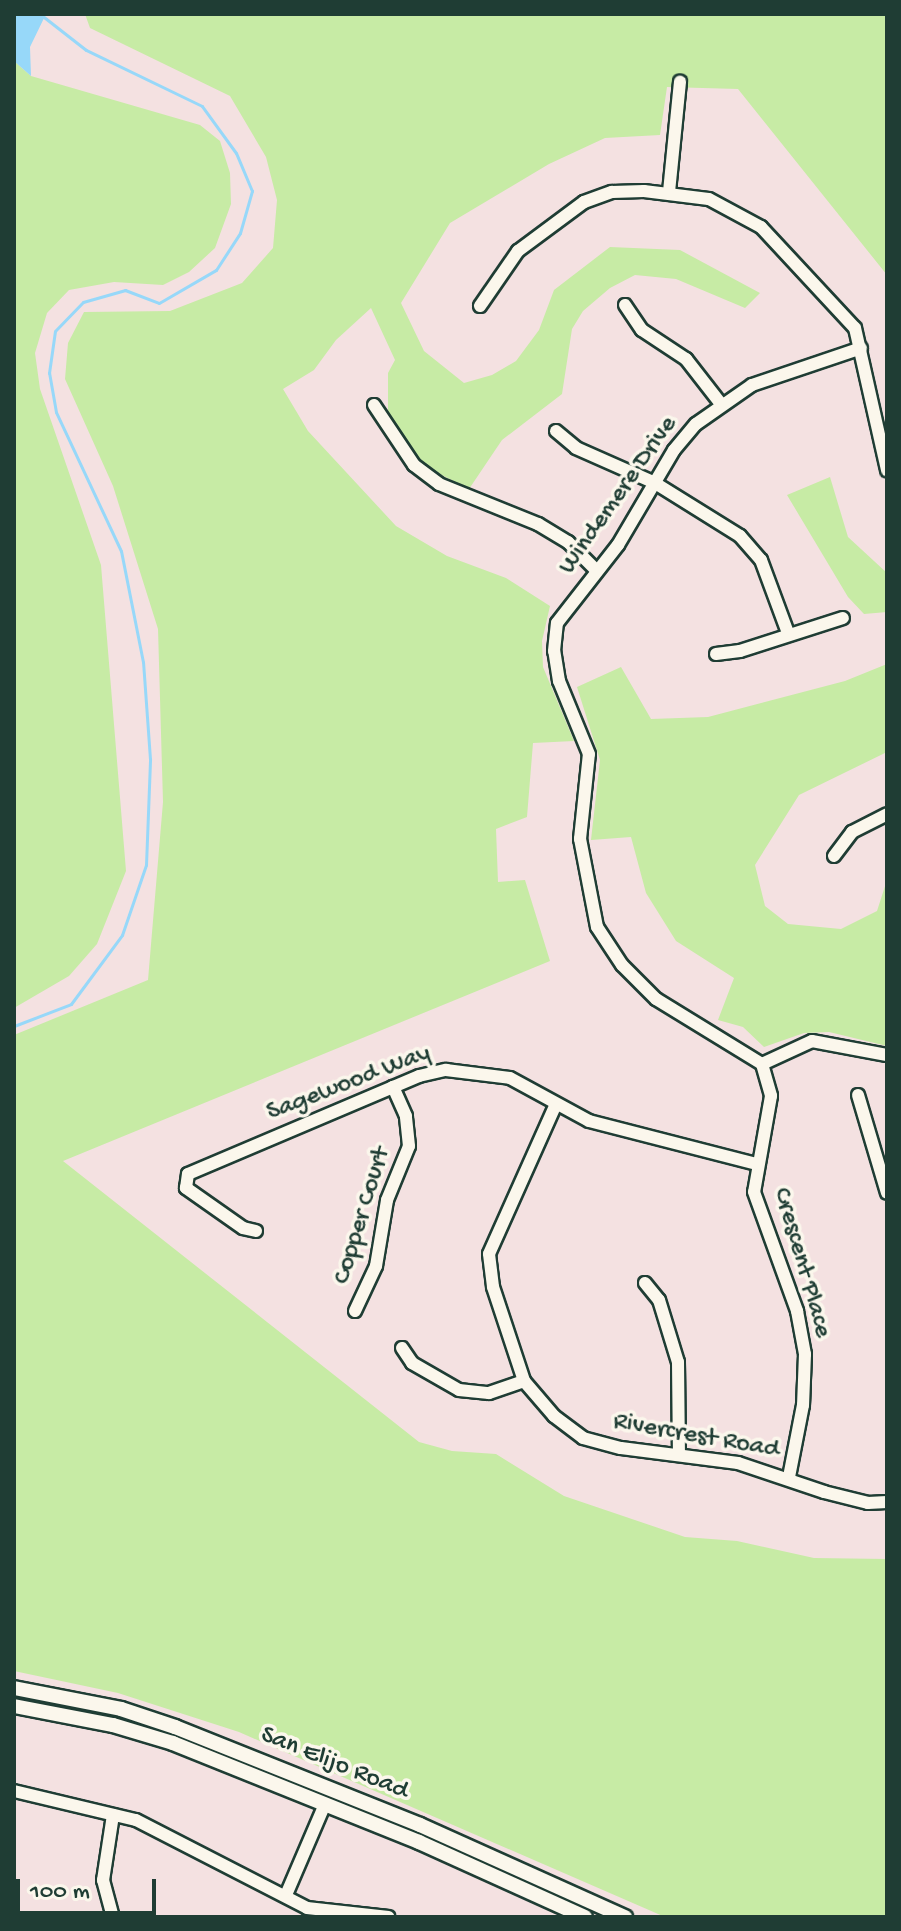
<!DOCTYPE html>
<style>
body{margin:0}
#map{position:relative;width:901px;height:1931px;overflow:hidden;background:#f4e1e1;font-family:"Gochi Hand",sans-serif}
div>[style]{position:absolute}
.green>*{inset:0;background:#c7eba5}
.water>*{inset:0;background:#97d8f9}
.stream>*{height:3px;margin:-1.5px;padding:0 1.5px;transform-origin:1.5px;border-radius:1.5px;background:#97d8f9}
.roads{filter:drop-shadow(2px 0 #1f3d34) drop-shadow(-2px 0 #1f3d34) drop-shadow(0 2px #1f3d34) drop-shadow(0 -2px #1f3d34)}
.minor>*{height:12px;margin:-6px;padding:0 6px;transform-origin:6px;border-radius:6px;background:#fbf7ec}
.major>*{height:14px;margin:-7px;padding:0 7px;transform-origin:7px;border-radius:7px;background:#fbf7ec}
span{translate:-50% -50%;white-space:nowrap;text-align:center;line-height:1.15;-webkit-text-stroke:7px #fbf7ec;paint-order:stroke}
.street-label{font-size:26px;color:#1f3d34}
.frame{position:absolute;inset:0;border:16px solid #1f3d34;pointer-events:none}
.scale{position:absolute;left:16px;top:1879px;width:140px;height:36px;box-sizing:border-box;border:4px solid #1f3d34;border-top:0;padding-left:10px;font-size:24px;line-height:28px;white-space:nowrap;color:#1f3d34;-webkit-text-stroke:6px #fbf7ec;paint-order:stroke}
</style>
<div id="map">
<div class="green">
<i style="clip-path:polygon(85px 14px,887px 14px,887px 275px,738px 89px,667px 87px,660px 135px,605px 138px,549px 164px,450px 223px,401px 303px,424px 351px,464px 383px,492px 375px,516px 361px,539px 330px,554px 290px,610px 247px,680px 250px,760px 293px,745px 308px,676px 279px,635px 275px,610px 288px,583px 311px,572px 329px,562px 394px,502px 440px,469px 489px,424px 466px,388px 416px,388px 373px,395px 360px,371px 308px,336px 340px,314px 370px,283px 389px,308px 431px,396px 526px,447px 556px,506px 578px,550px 606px,542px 641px,543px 667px,574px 741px,533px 743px,527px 817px,496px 829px,498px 882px,525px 880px,550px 961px,63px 1161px,419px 1442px,452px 1451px,496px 1454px,564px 1496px,685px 1537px,737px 1541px,814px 1558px,887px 1559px,887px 1917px,665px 1917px,239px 1732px,118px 1693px,14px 1671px,14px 1035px,148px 980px,163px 802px,158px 629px,113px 486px,65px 379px,68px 343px,84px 312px,170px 311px,242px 283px,273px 248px,277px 200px,266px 157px,230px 96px,90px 28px)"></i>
<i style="clip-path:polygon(14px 61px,31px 76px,200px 125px,220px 141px,230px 173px,231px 204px,215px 248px,189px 272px,163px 285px,114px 282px,69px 290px,47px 313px,35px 353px,40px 389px,101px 565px,126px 871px,97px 944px,69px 976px,14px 1008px)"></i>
<i style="clip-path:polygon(830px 477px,848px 537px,887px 573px,887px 612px,864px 614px,848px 597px,787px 495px)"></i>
<i style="clip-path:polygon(887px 664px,887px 752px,799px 795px,755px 865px,765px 906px,788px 924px,841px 929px,877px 911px,887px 880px,887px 1046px,829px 1032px,804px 1033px,764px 1047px,743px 1027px,718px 1020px,734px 978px,676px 941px,646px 893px,631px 837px,591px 840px,600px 760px,577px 687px,621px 667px,651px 719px,708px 717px,845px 681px)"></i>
</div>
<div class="water">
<i style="clip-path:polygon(14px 14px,46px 14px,30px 47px,31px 76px,14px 61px)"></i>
</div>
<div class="stream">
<i style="left:14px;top:1026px;width:61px;rotate:-21.1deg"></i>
<i style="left:71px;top:1004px;width:86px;rotate:-53.5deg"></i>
<i style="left:122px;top:935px;width:74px;rotate:-71.1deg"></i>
<i style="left:146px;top:865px;width:106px;rotate:-87.8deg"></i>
<i style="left:150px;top:759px;width:97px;rotate:-94.1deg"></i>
<i style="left:143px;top:662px;width:113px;rotate:-101.2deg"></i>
<i style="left:121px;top:551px;width:153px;rotate:-115.1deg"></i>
<i style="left:56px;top:412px;width:40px;rotate:-100deg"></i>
<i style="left:49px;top:373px;width:42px;rotate:-81.9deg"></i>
<i style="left:55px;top:331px;width:40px;rotate:-46deg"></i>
<i style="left:83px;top:302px;width:44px;rotate:-15.9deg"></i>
<i style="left:125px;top:290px;width:36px;rotate:21deg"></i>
<i style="left:159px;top:303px;width:66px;rotate:-30.1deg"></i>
<i style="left:216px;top:270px;width:44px;rotate:-57deg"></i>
<i style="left:240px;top:233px;width:44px;rotate:-74.1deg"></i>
<i style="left:252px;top:191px;width:41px;rotate:-112.8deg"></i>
<i style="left:236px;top:153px;width:58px;rotate:-125.9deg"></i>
<i style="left:202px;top:106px;width:129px;rotate:-154.2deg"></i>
<i style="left:86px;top:50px;width:58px;rotate:-142deg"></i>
</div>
<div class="roads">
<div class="minor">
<i style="left:669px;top:192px;width:111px;rotate:-84.3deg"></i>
<i style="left:625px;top:305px;width:30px;rotate:56deg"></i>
<i style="left:642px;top:330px;width:53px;rotate:33.4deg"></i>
<i style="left:686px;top:359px;width:57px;rotate:52.1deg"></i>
<i style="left:480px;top:306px;width:67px;rotate:-55.4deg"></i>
<i style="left:518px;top:251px;width:82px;rotate:-36.6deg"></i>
<i style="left:584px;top:202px;width:30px;rotate:-20deg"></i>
<i style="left:612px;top:192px;width:32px;rotate:-2deg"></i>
<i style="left:644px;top:191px;width:65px;rotate:7deg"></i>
<i style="left:709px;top:199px;width:59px;rotate:28.3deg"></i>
<i style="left:761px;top:227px;width:138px;rotate:47.1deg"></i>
<i style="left:855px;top:328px;width:146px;rotate:77.3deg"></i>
<i style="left:374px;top:405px;width:72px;rotate:56.3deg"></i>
<i style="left:414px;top:465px;width:31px;rotate:37deg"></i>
<i style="left:439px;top:484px;width:107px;rotate:22deg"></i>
<i style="left:538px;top:524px;width:35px;rotate:31deg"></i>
<i style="left:568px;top:542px;width:41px;rotate:45deg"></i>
<i style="left:556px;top:431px;width:26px;rotate:40deg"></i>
<i style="left:576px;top:448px;width:86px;rotate:23.9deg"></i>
<i style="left:655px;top:483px;width:100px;rotate:31.9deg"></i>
<i style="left:740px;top:536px;width:32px;rotate:49deg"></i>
<i style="left:761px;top:560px;width:78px;rotate:69.7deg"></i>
<i style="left:716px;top:654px;width:24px;rotate:-7deg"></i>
<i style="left:740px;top:651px;width:108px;rotate:-17.8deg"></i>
<i style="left:834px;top:856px;width:30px;rotate:-53deg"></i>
<i style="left:852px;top:832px;width:39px;rotate:-27deg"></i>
<i style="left:762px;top:1064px;width:124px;rotate:-148.5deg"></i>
<i style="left:656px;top:999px;width:48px;rotate:-135deg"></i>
<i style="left:622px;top:965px;width:45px;rotate:-123.3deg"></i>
<i style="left:597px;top:927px;width:90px;rotate:-100.9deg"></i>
<i style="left:580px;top:839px;width:85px;rotate:-84deg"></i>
<i style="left:589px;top:754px;width:79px;rotate:-112.3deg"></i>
<i style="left:559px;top:681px;width:30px;rotate:-99deg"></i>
<i style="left:554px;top:651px;width:28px;rotate:-84deg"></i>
<i style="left:557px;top:623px;width:99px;rotate:-52deg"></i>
<i style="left:618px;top:545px;width:110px;rotate:-59.5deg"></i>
<i style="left:674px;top:450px;width:34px;rotate:-50deg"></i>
<i style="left:696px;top:424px;width:68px;rotate:-34.9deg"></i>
<i style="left:752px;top:385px;width:115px;rotate:-18.7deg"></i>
<i style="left:762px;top:1064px;width:33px;rotate:74deg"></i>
<i style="left:771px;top:1096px;width:97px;rotate:100deg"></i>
<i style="left:754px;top:1192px;width:127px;rotate:70.1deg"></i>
<i style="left:797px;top:1311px;width:44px;rotate:79.5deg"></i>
<i style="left:805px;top:1354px;width:51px;rotate:92.2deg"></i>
<i style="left:803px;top:1405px;width:73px;rotate:101deg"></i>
<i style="left:762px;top:1064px;width:55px;rotate:-24.7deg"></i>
<i style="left:812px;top:1041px;width:76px;rotate:10.6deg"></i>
<i style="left:858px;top:1095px;width:102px;rotate:73.5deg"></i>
<i style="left:556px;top:1104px;width:164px;rotate:114.1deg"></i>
<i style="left:489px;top:1254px;width:33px;rotate:83deg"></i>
<i style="left:493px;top:1287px;width:99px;rotate:71.7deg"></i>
<i style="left:524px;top:1381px;width:46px;rotate:49.4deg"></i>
<i style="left:554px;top:1416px;width:36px;rotate:37deg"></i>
<i style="left:583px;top:1438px;width:39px;rotate:15deg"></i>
<i style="left:621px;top:1448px;width:118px;rotate:7.3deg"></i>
<i style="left:738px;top:1463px;width:91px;rotate:18.6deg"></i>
<i style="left:824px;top:1492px;width:45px;rotate:14deg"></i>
<i style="left:868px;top:1503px;width:19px;rotate:-3deg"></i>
<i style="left:256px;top:1231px;width:13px;rotate:-167deg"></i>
<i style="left:243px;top:1228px;width:70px;rotate:-144.9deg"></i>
<i style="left:186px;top:1188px;width:14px;rotate:-82deg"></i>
<i style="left:188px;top:1174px;width:251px;rotate:-23deg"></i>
<i style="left:419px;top:1076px;width:28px;rotate:-13deg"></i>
<i style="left:446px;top:1070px;width:64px;rotate:7.1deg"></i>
<i style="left:510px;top:1078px;width:90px;rotate:28.6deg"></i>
<i style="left:589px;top:1121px;width:173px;rotate:14.4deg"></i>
<i style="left:645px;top:1283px;width:22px;rotate:51deg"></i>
<i style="left:659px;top:1300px;width:65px;rotate:73deg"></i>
<i style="left:678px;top:1362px;width:90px;rotate:89.4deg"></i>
<i style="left:355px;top:1311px;width:50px;rotate:-65deg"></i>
<i style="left:376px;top:1266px;width:67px;rotate:-80.5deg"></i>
<i style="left:387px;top:1200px;width:58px;rotate:-67.8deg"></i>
<i style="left:409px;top:1146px;width:30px;rotate:-96deg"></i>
<i style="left:406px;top:1116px;width:32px;rotate:-114deg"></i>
<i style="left:402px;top:1348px;width:18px;rotate:56deg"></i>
<i style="left:412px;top:1363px;width:54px;rotate:29.9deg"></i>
<i style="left:459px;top:1390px;width:30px;rotate:6deg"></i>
<i style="left:489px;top:1393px;width:37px;rotate:-19deg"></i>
<i style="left:14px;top:1791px;width:125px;rotate:13.4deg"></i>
<i style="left:136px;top:1820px;width:192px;rotate:27.2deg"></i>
<i style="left:307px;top:1908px;width:82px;rotate:6.3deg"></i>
<i style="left:113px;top:1815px;width:66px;rotate:98.7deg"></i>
<i style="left:103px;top:1880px;width:38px;rotate:75deg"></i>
<i style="left:286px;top:1895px;width:99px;rotate:-66.8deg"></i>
</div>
<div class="major">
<i style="left:14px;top:1688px;width:109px;rotate:11.1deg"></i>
<i style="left:121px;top:1709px;width:57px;rotate:18.4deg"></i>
<i style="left:175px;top:1727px;width:264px;rotate:21.8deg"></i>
<i style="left:420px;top:1825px;width:225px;rotate:24.2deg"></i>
<i style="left:14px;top:1706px;width:101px;rotate:10.9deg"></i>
<i style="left:113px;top:1725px;width:63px;rotate:16.7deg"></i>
<i style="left:173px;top:1743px;width:265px;rotate:21.9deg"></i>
<i style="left:419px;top:1842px;width:182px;rotate:24.3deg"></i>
</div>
</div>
<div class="street-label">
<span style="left:619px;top:496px;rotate:-55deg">Windemere Drive</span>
<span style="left:349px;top:1084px;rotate:-21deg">Sagewood Way</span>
<span style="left:363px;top:1216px;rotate:-73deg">Copper Court</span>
<span style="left:801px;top:1263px;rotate:74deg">Crescent Place</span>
<span style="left:696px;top:1437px;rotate:10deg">Rivercrest Road</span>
<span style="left:334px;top:1764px;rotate:22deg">San Elijo Road</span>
</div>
<div class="frame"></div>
<div class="scale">100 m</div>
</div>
